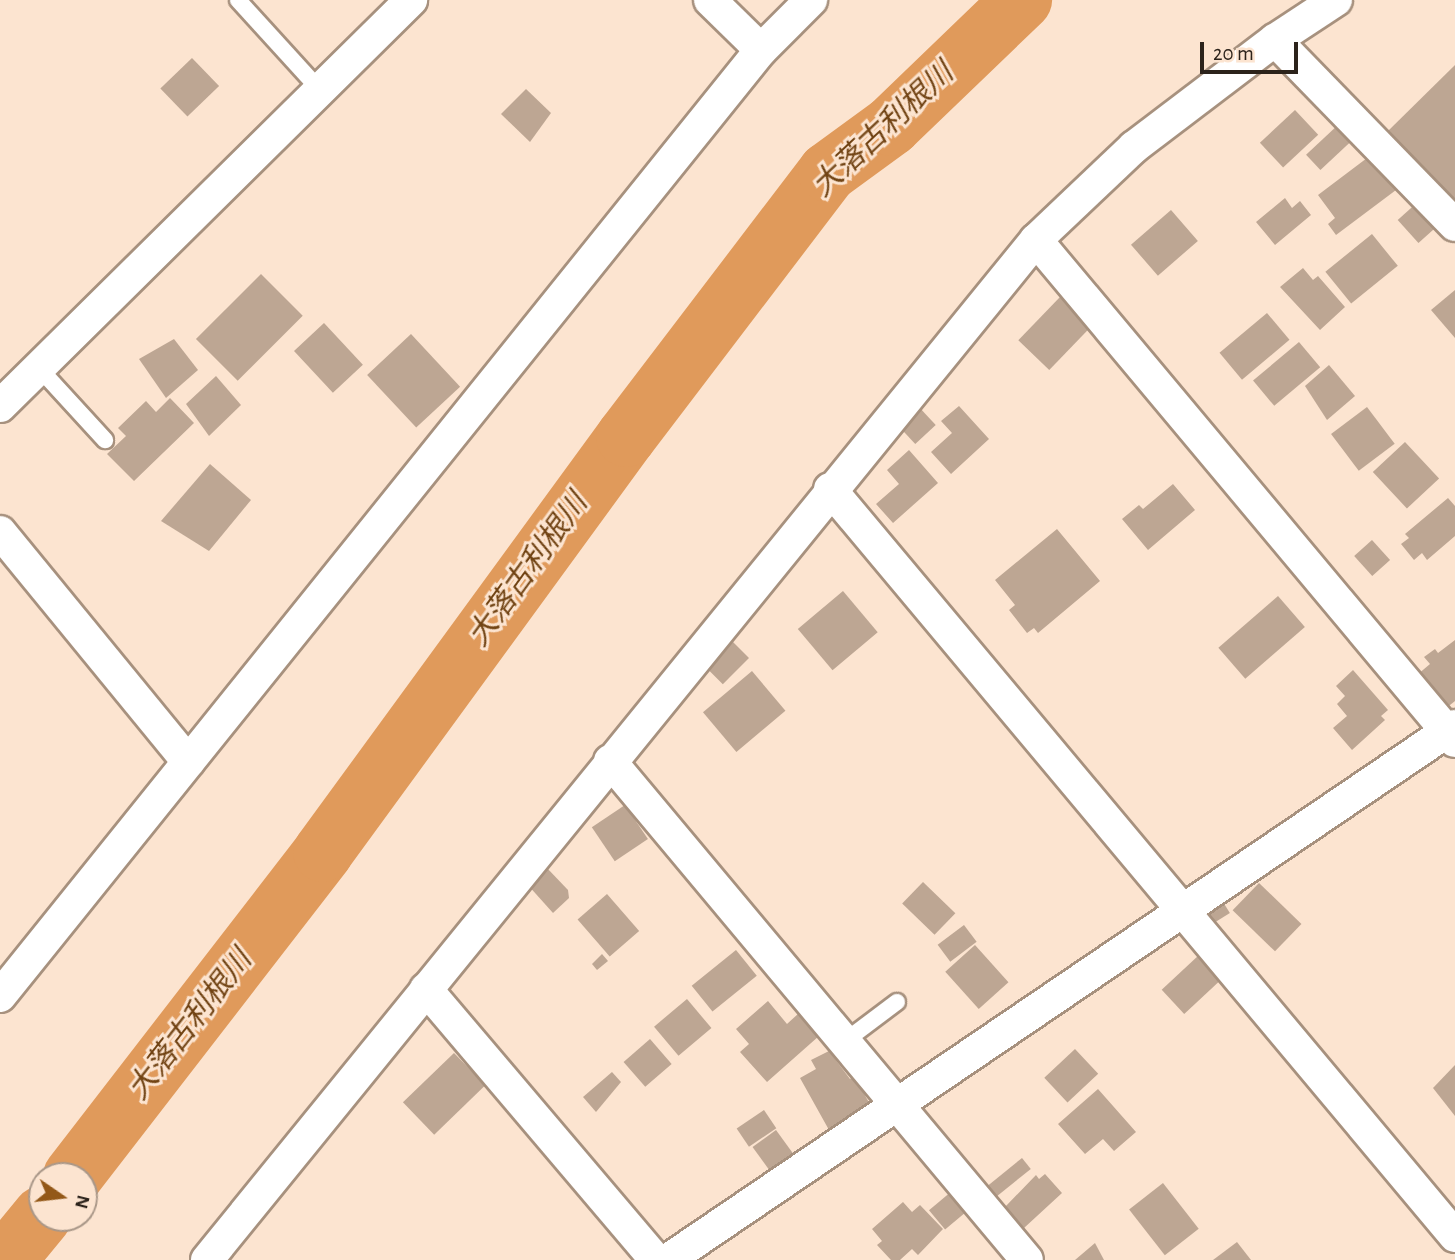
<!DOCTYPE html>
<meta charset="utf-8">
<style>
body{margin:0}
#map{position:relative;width:1455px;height:1260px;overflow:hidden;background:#fce4d0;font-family:"Alegreya Sans","Noto Sans JP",sans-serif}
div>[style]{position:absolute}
.river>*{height:60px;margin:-30px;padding:0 30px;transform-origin:30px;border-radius:30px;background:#e09a5b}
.building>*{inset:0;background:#bda693;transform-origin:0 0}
.roads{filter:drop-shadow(2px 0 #a7917e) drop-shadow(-2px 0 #a7917e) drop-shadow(0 2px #a7917e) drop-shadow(0 -2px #a7917e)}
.service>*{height:16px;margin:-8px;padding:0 8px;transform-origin:8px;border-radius:8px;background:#fff}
.minor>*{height:32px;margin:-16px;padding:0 16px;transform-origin:16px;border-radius:16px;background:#fff}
span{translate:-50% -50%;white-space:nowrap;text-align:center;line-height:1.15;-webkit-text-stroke:6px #fce4d0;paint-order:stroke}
.water-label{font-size:30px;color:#714313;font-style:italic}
.north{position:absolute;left:28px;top:1162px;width:70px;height:70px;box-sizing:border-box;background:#fce4d0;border:2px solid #a99788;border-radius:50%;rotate:104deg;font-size:19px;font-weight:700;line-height:28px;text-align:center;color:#2c231b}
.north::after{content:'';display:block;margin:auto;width:24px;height:32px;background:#935818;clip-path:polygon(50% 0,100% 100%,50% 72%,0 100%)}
.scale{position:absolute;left:1200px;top:42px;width:98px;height:32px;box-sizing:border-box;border:4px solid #2c231b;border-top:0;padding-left:9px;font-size:21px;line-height:24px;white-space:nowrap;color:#2c231b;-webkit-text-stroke:5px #fce4d0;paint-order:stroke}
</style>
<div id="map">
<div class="river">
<i style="left:73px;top:1176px;width:409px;rotate:-52.3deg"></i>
<i style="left:323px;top:852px;width:514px;rotate:-53.87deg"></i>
<i style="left:626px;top:437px;width:333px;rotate:-52.7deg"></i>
<i style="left:828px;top:172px;width:78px;rotate:-36.1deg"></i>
<i style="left:891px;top:126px;width:182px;rotate:-43.9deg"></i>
<i style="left:6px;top:1260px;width:57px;rotate:-50.7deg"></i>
</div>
<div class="building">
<i style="left:192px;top:58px;width:39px;height:44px;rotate:46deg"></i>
<i style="clip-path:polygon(1455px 65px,1455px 199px,1388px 131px)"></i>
<i style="clip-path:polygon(526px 89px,551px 113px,530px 142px,501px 114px)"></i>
<i style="left:1295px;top:110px;width:34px;height:48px;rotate:47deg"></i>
<i style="left:1339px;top:124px;width:21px;height:45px;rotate:47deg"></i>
<i style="clip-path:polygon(1371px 155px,1396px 190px,1336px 235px,1328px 224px,1335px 218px,1318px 195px)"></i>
<i style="clip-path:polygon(1285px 198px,1292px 208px,1300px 201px,1311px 215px,1275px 245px,1256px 222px)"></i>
<i style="left:1420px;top:200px;width:31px;height:30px;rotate:48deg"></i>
<i style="left:1171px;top:210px;width:41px;height:53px;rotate:49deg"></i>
<i style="left:1372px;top:234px;width:41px;height:60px;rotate:51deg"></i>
<i style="clip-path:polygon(1303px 268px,1313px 280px,1318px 276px,1345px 307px,1320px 330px,1280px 287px)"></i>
<i style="left:261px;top:274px;width:59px;height:92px;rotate:45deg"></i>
<i style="clip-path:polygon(1455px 290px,1455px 338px,1431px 310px)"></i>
<i style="left:1060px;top:297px;width:43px;height:60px;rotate:44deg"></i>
<i style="left:1267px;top:313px;width:35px;height:62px;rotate:50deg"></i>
<i style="left:324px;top:323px;width:57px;height:41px;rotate:47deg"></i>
<i style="left:411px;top:334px;width:72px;height:60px;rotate:47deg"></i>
<i style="clip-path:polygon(174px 339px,198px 370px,166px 398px,139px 359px)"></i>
<i style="left:1299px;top:342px;width:33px;height:60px;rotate:50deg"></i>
<i style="clip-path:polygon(1329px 365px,1355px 396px,1327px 420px,1305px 386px)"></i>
<i style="clip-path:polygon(216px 376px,241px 405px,209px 436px,186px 404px)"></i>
<i style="clip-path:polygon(170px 398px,194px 423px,134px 481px,107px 454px,126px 436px,118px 428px,146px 401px,156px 412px)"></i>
<i style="left:918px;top:406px;width:26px;height:28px;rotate:47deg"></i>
<i style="clip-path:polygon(959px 406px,989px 439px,951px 474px,931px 452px,952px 433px,941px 421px)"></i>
<i style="left:1367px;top:407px;width:46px;height:45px;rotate:53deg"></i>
<i style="left:1405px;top:442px;width:50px;height:44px;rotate:47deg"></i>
<i style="clip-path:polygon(909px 450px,938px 483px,893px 523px,876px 504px,899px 484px,887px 470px)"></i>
<i style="clip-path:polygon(210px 464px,251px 500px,209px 551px,161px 521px)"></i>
<i style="clip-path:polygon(1173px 484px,1195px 510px,1148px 550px,1122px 519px,1139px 505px,1143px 509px)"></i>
<i style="clip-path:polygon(1448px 498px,1455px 506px,1455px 536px,1427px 560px,1422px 553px,1414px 560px,1401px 544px,1409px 538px,1405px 534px)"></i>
<i style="clip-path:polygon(1057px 529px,1100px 581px,1038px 633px,1034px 628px,1027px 633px,1009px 610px,1015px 605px,995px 580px)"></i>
<i style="left:1372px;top:540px;width:27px;height:24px;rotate:48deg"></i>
<i style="left:843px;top:591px;width:54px;height:59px;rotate:50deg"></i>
<i style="left:1278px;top:596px;width:41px;height:79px;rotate:49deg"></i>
<i style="clip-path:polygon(1455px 640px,1455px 701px,1445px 709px,1417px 675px,1430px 664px,1424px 657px,1435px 649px,1438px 653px)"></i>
<i style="left:732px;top:641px;width:24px;height:37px;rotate:45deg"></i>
<i style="clip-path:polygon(1353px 670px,1388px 710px,1381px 716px,1385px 720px,1352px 750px,1333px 728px,1347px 716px,1337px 704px,1345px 696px,1336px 686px)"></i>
<i style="left:752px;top:671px;width:52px;height:64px;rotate:50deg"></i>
<i style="left:625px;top:805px;width:41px;height:40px;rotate:56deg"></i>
<i style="clip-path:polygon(546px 867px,568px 890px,569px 898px,553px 913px,527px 884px)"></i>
<i style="left:923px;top:882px;width:45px;height:30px;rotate:44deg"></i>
<i style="left:1259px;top:883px;width:59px;height:38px;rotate:44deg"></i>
<i style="left:607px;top:894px;width:49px;height:39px;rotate:49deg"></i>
<i style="left:1223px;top:902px;width:13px;height:18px;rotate:58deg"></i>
<i style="left:964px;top:925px;width:21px;height:33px;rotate:53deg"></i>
<i style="left:975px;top:945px;width:50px;height:40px;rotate:48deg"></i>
<i style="left:736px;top:950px;width:33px;height:57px;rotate:51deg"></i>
<i style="clip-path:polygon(602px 954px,608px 961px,597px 970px,592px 964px)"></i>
<i style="left:1199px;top:955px;width:33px;height:51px;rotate:47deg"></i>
<i style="left:687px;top:999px;width:38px;height:43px;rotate:50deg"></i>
<i style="clip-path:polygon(768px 1001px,787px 1024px,799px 1013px,819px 1036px,767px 1082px,740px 1052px,749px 1044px,736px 1029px)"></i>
<i style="left:650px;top:1039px;width:33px;height:35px;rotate:49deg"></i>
<i style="left:1075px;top:1049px;width:34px;height:42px;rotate:47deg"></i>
<i style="clip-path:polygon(829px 1051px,850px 1079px,854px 1076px,871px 1106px,829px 1130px,800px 1078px,816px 1069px,811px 1060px)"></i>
<i style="left:454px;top:1053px;width:45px;height:71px;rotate:46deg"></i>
<i style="clip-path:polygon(1455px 1065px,1455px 1116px,1433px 1088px)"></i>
<i style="clip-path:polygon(612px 1072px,621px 1082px,596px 1112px,583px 1097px)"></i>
<i style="clip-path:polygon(1098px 1089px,1136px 1132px,1114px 1151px,1103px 1139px,1085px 1154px,1058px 1124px)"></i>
<i style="left:764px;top:1110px;width:22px;height:33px;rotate:56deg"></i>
<i style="left:776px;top:1130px;width:29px;height:29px;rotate:54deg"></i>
<i style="left:1022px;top:1158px;width:14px;height:48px;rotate:51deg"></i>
<i style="clip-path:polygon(1045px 1174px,1062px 1193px,1024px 1228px,1005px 1207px,1036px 1175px,1039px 1179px)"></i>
<i style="left:1163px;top:1183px;width:58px;height:43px;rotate:52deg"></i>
<i style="left:952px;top:1191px;width:25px;height:30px;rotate:50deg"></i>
<i style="clip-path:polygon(903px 1202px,912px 1212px,920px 1205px,943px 1229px,918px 1255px,912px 1249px,900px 1260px,891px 1260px,877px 1245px,882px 1241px,872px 1229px)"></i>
<i style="clip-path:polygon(1237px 1242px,1251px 1260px,1213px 1260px)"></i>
<i style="clip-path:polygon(1095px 1243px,1104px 1260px,1075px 1260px)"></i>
</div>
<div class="roads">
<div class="service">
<i style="left:238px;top:0;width:122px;rotate:47.7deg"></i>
<i style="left:39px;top:368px;width:98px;rotate:47.5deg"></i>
<i style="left:845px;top:1041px;width:65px;rotate:-36.9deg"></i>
</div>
<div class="minor">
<i style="left:710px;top:0;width:71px;rotate:44.4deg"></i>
<i style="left:1275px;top:40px;width:258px;rotate:45.8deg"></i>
<i style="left:1036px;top:240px;width:653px;rotate:50.09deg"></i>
<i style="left:0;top:406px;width:578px;rotate:-44.65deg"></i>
<i style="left:830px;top:489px;width:974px;rotate:50.08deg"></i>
<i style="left:0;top:532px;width:297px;rotate:50.7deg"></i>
<i style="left:610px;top:761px;width:650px;rotate:50.12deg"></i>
<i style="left:426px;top:989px;width:355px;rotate:49.7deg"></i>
<i style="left:0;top:996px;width:1214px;rotate:-51.19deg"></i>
<i style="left:761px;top:50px;width:71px;rotate:-45deg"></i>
<i style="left:207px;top:1260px;width:1314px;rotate:-50.9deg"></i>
<i style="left:1036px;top:240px;width:135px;rotate:-43.5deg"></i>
<i style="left:1134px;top:147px;width:177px;rotate:-37.2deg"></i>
<i style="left:1275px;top:40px;width:73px;rotate:-33.3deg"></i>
<i style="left:668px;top:1260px;width:951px;rotate:-34.16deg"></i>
</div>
</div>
<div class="water-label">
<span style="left:883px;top:130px;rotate:-43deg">大落古利根川</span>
<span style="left:528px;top:570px;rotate:-54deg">大落古利根川</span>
<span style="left:190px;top:1025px;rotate:-52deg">大落古利根川</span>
</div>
<div class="north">N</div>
<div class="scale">20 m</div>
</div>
